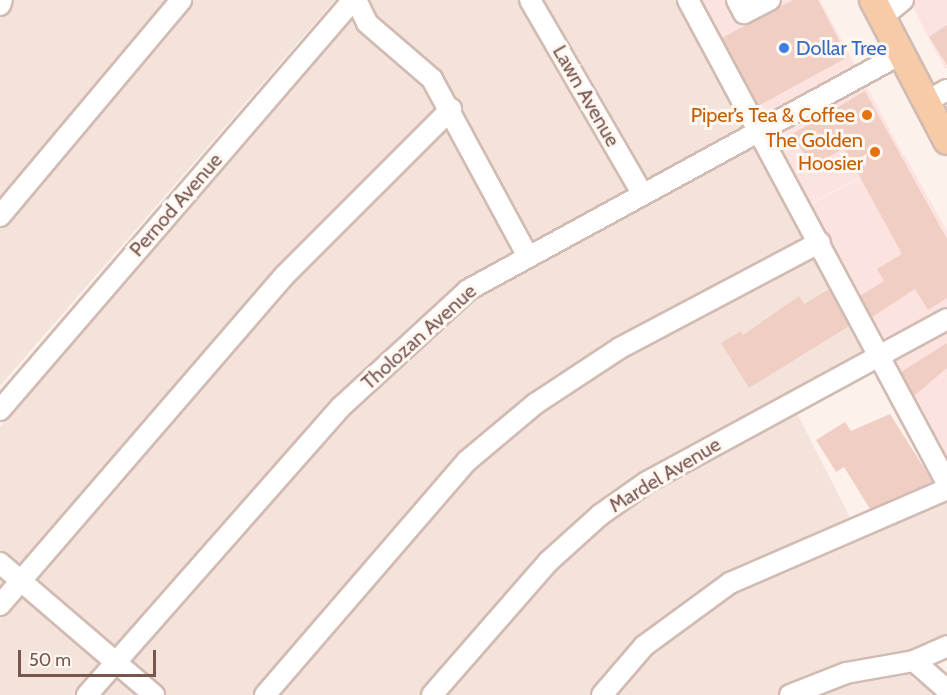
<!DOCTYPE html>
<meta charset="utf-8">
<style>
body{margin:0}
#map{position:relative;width:947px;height:695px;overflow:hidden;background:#fcf2eb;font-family:Cabin,sans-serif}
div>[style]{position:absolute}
.residential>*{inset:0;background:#f4e3da}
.commercial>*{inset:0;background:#fce3e0}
.building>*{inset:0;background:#f0cec4}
.roads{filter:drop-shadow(2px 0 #d1bbb3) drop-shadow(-2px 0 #d1bbb3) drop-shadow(0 2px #d1bbb3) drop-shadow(0 -2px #d1bbb3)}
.minor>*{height:20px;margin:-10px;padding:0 10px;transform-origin:10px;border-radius:10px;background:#fff}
.major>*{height:26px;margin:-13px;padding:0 13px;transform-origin:13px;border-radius:13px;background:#f7cba7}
.dots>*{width:16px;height:16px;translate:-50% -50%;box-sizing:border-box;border:3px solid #fef7f2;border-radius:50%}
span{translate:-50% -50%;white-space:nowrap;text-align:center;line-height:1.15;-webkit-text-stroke:6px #fef7f2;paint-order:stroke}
.shop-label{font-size:20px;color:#366cbe}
.left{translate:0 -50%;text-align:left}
.street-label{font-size:20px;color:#77564e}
.food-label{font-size:20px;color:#c56008}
.right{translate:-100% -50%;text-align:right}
.scale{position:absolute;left:18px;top:650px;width:138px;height:27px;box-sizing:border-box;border:3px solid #77564e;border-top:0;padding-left:8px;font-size:18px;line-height:21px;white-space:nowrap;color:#77564e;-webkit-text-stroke:4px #fef7f2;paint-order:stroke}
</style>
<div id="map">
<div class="residential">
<i style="clip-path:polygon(0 0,335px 0,0 386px)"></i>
<i style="clip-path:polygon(370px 0,682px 0,869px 350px,787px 394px,859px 535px,947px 497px,947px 636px,914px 649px,912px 678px,935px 695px,0 695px,0 427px)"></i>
</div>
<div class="commercial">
<i style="clip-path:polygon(696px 0,820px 0,903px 154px,808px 205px)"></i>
<i style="clip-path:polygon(909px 0,947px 0,947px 68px,945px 69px)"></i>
<i style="clip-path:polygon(904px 154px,947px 231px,947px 469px,808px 206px)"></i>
</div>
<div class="building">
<i style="clip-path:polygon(793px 0,818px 0,848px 57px,758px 106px,722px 38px)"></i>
<i style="clip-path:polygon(947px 25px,947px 65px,929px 37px)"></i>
<i style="clip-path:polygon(865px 91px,947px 239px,947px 298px,928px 310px,915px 289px,872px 317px,870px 313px,860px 296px,884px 281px,877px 269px,902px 254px,844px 148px,812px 167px,792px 134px)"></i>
<i style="clip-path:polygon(829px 289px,849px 326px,749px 388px,721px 343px,741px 331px,743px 335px,799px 296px,804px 304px)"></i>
<i style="clip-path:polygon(947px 343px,947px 368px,914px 396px,901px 372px)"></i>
<i style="clip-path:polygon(890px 414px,933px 482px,870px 509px,844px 467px,836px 472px,816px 440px,845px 422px,851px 431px)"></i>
</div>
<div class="roads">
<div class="minor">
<i style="left:356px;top:0;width:25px;rotate:64deg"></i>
<i style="left:367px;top:23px;width:86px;rotate:40.7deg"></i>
<i style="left:432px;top:79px;width:200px;rotate:61.6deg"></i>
<i style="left:530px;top:0;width:223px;rotate:59.9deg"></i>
<i style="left:688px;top:0;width:548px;rotate:61.8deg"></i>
<i style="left:737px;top:0;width:15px;rotate:62deg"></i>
<i style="left:744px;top:13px;width:29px;rotate:-27deg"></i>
<i style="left:0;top:5px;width:5px;rotate:-68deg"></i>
<i style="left:882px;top:17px;width:27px;rotate:-39deg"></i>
<i style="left:926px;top:102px;width:24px;rotate:-30deg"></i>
<i style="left:0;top:216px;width:282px;rotate:-50deg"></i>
<i style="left:0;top:410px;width:541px;rotate:-49.27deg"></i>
<i style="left:0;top:563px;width:203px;rotate:40.6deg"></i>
<i style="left:0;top:605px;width:436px;rotate:-49.2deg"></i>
<i style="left:285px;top:275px;width:235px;rotate:-45deg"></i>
<i style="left:914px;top:661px;width:44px;rotate:41.3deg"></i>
<i style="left:87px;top:695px;width:385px;rotate:-48.6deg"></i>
<i style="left:342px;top:406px;width:171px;rotate:-42.6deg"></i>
<i style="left:468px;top:290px;width:493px;rotate:-28.6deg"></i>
<i style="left:265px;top:695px;width:309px;rotate:-49.2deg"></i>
<i style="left:467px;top:461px;width:89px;rotate:-40deg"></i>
<i style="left:535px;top:404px;width:102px;rotate:-33.4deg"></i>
<i style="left:620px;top:348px;width:226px;rotate:-27.9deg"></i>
<i style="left:432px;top:695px;width:176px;rotate:-48.9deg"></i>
<i style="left:548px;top:562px;width:70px;rotate:-42.1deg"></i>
<i style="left:600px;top:515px;width:57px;rotate:-35.1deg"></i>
<i style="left:647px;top:482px;width:341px;rotate:-28.5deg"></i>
<i style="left:602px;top:695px;width:65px;rotate:-49.4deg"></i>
<i style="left:644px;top:646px;width:107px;rotate:-36.2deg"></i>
<i style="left:730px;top:583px;width:236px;rotate:-23.4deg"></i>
<i style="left:790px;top:695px;width:60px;rotate:-21.4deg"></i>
<i style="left:846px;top:673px;width:69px;rotate:-10deg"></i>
<i style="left:914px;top:661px;width:36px;rotate:-24deg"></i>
</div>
<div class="major">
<i style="left:873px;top:0;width:159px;rotate:62.3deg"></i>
</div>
</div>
<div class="dots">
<i style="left:784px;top:48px;background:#3f7fe0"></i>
<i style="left:867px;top:115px;background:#e8710a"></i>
<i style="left:875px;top:152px;background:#e8710a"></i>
</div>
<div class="shop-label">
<span class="left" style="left:796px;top:48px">Dollar Tree</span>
</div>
<div class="street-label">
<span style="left:586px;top:96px;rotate:60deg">Lawn Avenue</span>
<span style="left:176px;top:205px;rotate:-49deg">Pernod Avenue</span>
<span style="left:419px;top:337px;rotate:-42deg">Tholozan Avenue</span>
<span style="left:665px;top:475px;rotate:-31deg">Mardel Avenue</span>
</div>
<div class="food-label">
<span class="right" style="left:855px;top:115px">Piper’s Tea &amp; Coffee</span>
<span class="right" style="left:863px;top:152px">The Golden<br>Hoosier</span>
</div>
<div class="scale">50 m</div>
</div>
